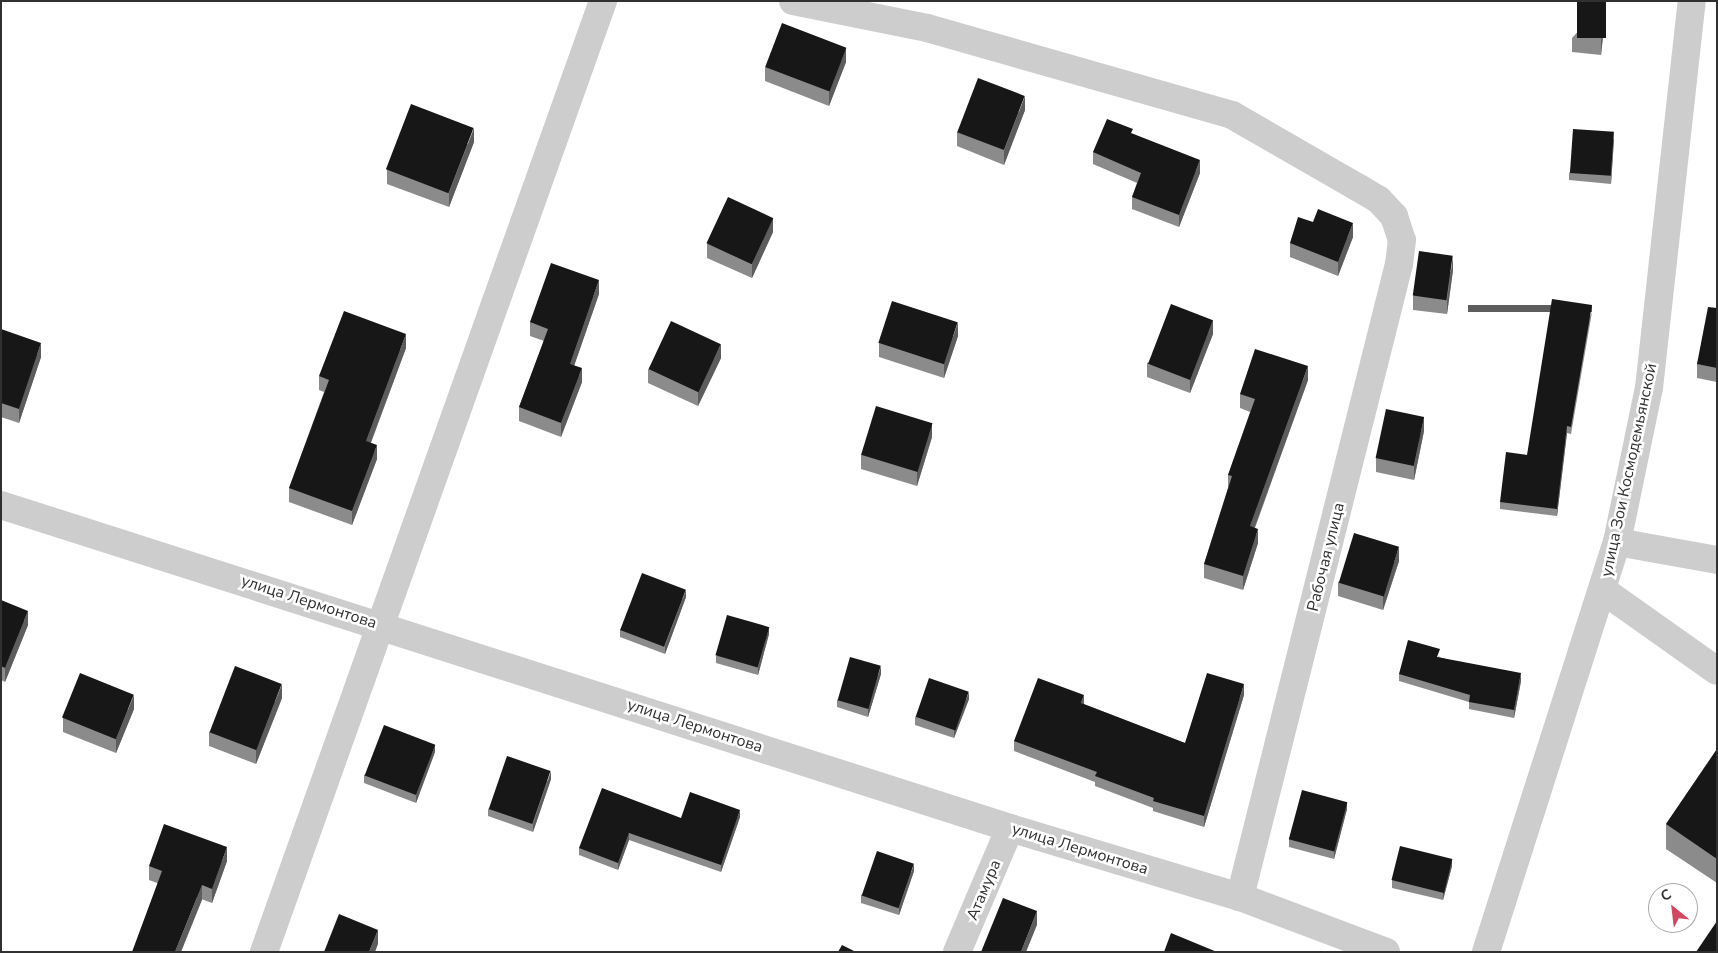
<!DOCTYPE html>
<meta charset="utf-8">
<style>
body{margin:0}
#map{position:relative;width:1718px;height:953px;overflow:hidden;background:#fff;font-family:"Nunito Sans",sans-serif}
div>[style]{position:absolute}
.minor>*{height:28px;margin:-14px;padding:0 14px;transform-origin:14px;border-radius:14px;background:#cdcdcd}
.wall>*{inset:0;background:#8b8b8b}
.shaded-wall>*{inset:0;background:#5d5d5d;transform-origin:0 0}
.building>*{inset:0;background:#171717;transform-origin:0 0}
span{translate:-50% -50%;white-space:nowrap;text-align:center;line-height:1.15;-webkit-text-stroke:5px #fff;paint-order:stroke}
.street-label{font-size:16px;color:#303030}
.frame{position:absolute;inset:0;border:2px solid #303030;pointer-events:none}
.north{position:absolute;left:1648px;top:883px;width:50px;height:50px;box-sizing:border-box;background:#fff;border:1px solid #acacac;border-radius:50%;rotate:331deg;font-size:14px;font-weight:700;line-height:20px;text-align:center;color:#303030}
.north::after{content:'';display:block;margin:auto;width:18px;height:22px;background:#d2475f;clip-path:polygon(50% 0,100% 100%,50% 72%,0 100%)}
</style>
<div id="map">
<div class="minor">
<i style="left:793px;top:1px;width:137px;rotate:11.4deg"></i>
<i style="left:927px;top:28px;width:317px;rotate:15.9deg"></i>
<i style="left:1232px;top:115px;width:146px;rotate:29.9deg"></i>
<i style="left:1359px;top:188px;width:23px;rotate:31deg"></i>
<i style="left:1379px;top:200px;width:22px;rotate:47deg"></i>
<i style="left:1394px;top:216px;width:25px;rotate:72deg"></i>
<i style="left:1402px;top:240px;width:24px;rotate:97deg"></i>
<i style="left:1399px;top:264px;width:653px;rotate:104.1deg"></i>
<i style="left:1px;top:505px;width:1059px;rotate:17.75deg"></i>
<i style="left:1010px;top:828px;width:240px;rotate:16.7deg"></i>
<i style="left:1240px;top:897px;width:156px;rotate:20.6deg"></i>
<i style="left:1617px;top:542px;width:102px;rotate:10.2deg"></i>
<i style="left:1604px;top:591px;width:138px;rotate:35.3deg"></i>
<i style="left:264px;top:952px;width:1010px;rotate:-70.38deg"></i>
<i style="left:957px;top:952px;width:135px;rotate:-66.9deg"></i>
<i style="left:1486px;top:952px;width:430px;rotate:-72.3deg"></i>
<i style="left:1617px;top:542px;width:157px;rotate:-78.3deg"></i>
<i style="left:1649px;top:388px;width:389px;rotate:-83.7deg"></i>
</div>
<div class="wall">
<i style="clip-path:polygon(1606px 1px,1606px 8px,1601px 55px,1572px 52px,1572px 38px)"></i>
<i style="clip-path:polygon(846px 62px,829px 106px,765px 81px,765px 67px)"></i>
<i style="clip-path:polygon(1025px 110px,1004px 165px,957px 146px,957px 132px)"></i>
<i style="clip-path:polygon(1133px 134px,1200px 173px,1179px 227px,1132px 209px,1132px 197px,1137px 183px,1093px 164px,1093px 152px)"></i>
<i style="clip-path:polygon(1614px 139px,1611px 184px,1569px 180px,1569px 173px)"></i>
<i style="clip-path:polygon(474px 142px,449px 207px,387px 184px,387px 170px)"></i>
<i style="clip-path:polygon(773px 232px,752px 278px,707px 258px,707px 244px)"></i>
<i style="clip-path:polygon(1353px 237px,1338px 276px,1290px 257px,1290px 243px)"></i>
<i style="clip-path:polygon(1453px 270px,1447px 314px,1413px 310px,1413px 296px)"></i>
<i style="clip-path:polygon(599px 294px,574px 365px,582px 382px,561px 437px,519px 421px,519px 407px,544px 341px,530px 336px,530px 322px)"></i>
<i style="clip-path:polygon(1717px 308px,1717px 382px,1697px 378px,1697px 364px)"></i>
<i style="clip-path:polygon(1592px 312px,1571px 434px,1567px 433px,1557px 516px,1500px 509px,1500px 502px,1527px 455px)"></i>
<i style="clip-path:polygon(1px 329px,41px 357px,19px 423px,1px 417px)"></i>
<i style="clip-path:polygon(1213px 334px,1190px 393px,1147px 377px,1147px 363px)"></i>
<i style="clip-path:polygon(958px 336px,944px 378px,879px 357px,879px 343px)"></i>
<i style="clip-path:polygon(406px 348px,371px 443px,377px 459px,352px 525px,289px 502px,289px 488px,324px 392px,319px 390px,319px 376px)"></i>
<i style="clip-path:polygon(721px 358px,698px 406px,648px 383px,648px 369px)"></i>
<i style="clip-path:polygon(1308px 380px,1255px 528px,1258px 543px,1243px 590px,1204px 578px,1204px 564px,1228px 488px,1228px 475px,1250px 412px,1240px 408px,1240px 394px)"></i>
<i style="clip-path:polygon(1424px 431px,1414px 480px,1376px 472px,1376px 458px)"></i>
<i style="clip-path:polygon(932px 437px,917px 486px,861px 469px,861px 455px)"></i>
<i style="clip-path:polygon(1399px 561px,1383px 610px,1338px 596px,1338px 582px)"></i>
<i style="clip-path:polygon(686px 597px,665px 654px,620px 637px,620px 630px)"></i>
<i style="clip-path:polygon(1px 600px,28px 625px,5px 682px,1px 680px)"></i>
<i style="clip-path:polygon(769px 634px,758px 675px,716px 663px,716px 656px)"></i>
<i style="clip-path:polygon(1440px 656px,1439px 657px,1521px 681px,1514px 718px,1469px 709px,1469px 702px,1399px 681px,1399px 674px)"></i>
<i style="clip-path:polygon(881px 674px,868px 717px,837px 707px,837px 700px)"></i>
<i style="clip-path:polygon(1244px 695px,1204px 827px,1153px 811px,1153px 808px,1095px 786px,1095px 782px,1014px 751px,1014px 741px,1084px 704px,1185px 743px)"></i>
<i style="clip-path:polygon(282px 698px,256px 764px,209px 746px,209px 732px)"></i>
<i style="clip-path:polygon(969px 699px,954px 738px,915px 725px,915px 717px)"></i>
<i style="clip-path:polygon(134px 709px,116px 753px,63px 732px,63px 718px)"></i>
<i style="clip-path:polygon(1717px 749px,1717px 883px,1666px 849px,1666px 824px)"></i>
<i style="clip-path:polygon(435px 752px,416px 803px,364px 783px,364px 775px)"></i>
<i style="clip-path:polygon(551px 779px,533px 832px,488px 816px,488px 809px)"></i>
<i style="clip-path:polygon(1347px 809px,1334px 859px,1289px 847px,1289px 839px)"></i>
<i style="clip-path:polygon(740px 817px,721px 872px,629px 840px,618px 870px,579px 855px,579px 848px,681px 818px)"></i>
<i style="clip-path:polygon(227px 861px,212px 903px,149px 880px,149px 866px)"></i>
<i style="clip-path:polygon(1452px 866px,1443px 900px,1392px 888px,1392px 880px)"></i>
<i style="clip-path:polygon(914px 871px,899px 915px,861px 903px,861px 895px)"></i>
</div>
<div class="shaded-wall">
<i style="clip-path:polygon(1606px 1px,1606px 8px,1601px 55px,1601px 41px)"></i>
<i style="clip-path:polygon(846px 48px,846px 62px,829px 106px,829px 92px)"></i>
<i style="clip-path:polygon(1025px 96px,1025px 110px,1004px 165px,1004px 151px)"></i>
<i style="clip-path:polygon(474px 128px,474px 142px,449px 207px,449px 193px)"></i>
<i style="clip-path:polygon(1614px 132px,1614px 139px,1611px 184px,1611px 177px)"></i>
<i style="clip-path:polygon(1200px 160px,1200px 173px,1179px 227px,1179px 215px)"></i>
<i style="clip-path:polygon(773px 218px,773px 232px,752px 278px,752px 264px)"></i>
<i style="clip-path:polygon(1353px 223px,1353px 237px,1338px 276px,1338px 262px)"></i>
<i style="clip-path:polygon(1453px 256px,1453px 270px,1447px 314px,1447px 300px)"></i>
<i style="clip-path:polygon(599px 280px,599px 294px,570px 378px,570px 364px)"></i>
<i style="left:1592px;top:305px;width:7px;height:124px;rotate:90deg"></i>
<i style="clip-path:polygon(1213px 320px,1213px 334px,1190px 393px,1190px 379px)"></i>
<i style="clip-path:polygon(958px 322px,958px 336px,944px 378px,944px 364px)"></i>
<i style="clip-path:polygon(406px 334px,406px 348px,366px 455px,366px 441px)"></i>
<i style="clip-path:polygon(41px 343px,41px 357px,19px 423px,19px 409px)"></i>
<i style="clip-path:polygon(721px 344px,721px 358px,698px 406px,698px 392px)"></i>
<i style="clip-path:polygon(1308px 366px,1308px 380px,1250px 540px,1250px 526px)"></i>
<i style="clip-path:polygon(582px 368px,582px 382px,561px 437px,561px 423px)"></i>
<i style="clip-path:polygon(1424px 417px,1424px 431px,1414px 480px,1414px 466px)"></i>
<i style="clip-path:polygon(932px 423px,932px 437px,917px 486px,917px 472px)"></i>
<i style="clip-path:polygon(1567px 426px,1567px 433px,1557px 516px,1557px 509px)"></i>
<i style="clip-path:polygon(377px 445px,377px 459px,352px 525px,352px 511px)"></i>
<i style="clip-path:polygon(1258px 529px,1258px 543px,1243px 590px,1243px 576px)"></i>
<i style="clip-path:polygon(1399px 547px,1399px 561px,1383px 610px,1383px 596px)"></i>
<i style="clip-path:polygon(686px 590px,686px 597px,665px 654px,665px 646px)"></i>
<i style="clip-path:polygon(28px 611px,28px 625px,5px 682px,5px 668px)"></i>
<i style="clip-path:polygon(769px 627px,769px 634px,758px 675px,758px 668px)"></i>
<i style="clip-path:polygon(881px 666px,881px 674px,868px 717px,868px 709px)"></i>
<i style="clip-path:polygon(1521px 673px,1521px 681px,1514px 718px,1514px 710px)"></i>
<i style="clip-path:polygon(282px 684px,282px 698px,256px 764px,256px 750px)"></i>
<i style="clip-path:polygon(1244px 684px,1244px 695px,1204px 827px,1204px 816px)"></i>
<i style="clip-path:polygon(969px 692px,969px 699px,954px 738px,954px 731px)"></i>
<i style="clip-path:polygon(134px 695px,134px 709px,116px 753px,116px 739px)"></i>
<i style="clip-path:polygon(1084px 695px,1084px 705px,1081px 703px)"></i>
<i style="clip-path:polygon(435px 745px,435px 752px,416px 803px,416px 795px)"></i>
<i style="clip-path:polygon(551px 771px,551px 779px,533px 832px,533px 824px)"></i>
<i style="clip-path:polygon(1347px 802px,1347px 809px,1334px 859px,1334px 851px)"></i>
<i style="clip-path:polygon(740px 810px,740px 817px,721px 872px,721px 865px)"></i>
<i style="clip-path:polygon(629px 833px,629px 840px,618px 870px,618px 863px)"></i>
<i style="clip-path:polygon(227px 847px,227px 861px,212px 903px,212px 889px)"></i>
<i style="clip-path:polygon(1452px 859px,1452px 866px,1443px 900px,1443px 893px)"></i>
<i style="clip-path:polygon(914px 864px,914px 871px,899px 915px,899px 908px)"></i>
<i style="clip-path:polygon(202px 885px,202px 900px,181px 952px,175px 952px)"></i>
<i style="clip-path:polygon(1037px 911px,1037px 925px,1026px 952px,1021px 952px)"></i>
<i style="clip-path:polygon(378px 930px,378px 944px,375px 952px,369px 952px)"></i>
</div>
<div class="building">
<i style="left:1577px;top:1px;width:29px;height:37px"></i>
<i style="left:782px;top:23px;width:69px;height:47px;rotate:21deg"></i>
<i style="left:978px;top:78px;width:50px;height:58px;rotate:21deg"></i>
<i style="left:411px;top:104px;width:67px;height:70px;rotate:21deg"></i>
<i style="clip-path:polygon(1107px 119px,1133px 129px,1131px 133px,1200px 160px,1179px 215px,1132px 197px,1141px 173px,1093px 152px)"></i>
<i style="left:1573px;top:129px;width:41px;height:44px;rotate:4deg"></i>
<i style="left:728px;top:197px;width:50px;height:51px;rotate:25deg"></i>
<i style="clip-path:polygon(1318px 209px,1353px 223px,1338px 262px,1290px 243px,1298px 217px,1313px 222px)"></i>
<i style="left:1419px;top:251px;width:34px;height:45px;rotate:8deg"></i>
<i style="clip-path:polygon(551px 263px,599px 280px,570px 364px,582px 368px,561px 423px,519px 407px,548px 329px,530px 322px)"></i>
<i style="clip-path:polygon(1552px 299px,1592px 305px,1571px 427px,1567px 426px,1557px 509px,1500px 502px,1506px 452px,1527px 455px)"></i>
<i style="left:892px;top:301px;width:69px;height:44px;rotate:18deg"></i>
<i style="left:1171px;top:304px;width:45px;height:64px;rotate:21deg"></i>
<i style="clip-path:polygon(1708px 307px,1717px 308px,1717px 368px,1697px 364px)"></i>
<i style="clip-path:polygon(344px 311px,406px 334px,366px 441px,377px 445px,352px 511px,289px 488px,329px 380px,319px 376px)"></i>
<i style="left:671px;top:321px;width:55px;height:53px;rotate:25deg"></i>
<i style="clip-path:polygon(1px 329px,41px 343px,19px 409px,1px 403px)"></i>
<i style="clip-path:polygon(1255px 349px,1308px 366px,1250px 526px,1258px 529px,1243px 576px,1204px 564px,1232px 476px,1228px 475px,1255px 399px,1240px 394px)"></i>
<i style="left:876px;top:406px;width:59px;height:51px;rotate:17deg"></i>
<i style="left:1386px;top:409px;width:39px;height:50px;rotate:12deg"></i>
<i style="left:1354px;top:533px;width:47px;height:52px;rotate:17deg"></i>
<i style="left:642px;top:573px;width:47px;height:61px;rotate:21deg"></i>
<i style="clip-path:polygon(1px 600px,28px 611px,5px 668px,1px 666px)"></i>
<i style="left:727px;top:615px;width:44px;height:42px;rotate:16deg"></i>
<i style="clip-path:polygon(1408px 640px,1440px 649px,1437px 657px,1521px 673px,1514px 710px,1469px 702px,1470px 695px,1399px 674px)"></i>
<i style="left:850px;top:657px;width:32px;height:45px;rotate:16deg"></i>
<i style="left:235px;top:666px;width:50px;height:71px;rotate:21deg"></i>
<i style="left:80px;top:673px;width:58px;height:48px;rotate:22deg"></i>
<i style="clip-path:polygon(1207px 673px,1244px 684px,1204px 816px,1153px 801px,1154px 798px,1095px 776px,1097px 772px,1014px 741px,1038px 678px,1084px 695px,1081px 703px,1185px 743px)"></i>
<i style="left:929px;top:678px;width:42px;height:41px;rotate:19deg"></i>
<i style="left:384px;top:725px;width:55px;height:54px;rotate:21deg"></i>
<i style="clip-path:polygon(1717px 749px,1717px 859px,1666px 824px)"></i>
<i style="left:507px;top:756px;width:46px;height:56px;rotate:19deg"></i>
<i style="clip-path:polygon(602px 788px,681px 818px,690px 792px,740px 810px,721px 865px,629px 833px,618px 863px,579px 848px)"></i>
<i style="left:1302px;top:790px;width:47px;height:51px;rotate:15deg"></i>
<i style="clip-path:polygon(164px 824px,227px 847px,212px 889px,202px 885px,175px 952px,132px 952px,162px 871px,149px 866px)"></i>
<i style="left:1400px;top:846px;width:54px;height:35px;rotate:14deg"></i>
<i style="left:877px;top:851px;width:39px;height:47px;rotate:19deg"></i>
<i style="clip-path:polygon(1003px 898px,1037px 911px,1021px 952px,981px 952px)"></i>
<i style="clip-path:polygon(339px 914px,378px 930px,369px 952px,324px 952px)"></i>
<i style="clip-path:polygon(1717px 921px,1717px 952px,1696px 952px)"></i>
<i style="clip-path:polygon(1171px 933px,1217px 952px,1164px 952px)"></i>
<i style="clip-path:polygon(842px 945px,856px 952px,838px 952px)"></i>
</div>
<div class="street-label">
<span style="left:1629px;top:470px;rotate:-78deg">улица Зои Космодемьянской</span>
<span style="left:1326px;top:557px;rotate:-76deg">Рабочая улица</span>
<span style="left:309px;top:602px;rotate:18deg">улица Лермонтова</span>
<span style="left:695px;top:726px;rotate:18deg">улица Лермонтова</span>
<span style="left:1080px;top:849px;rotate:17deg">улица Лермонтова</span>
<span style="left:984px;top:890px;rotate:-67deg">Атамура</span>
</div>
<div class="frame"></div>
<div class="north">С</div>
</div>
